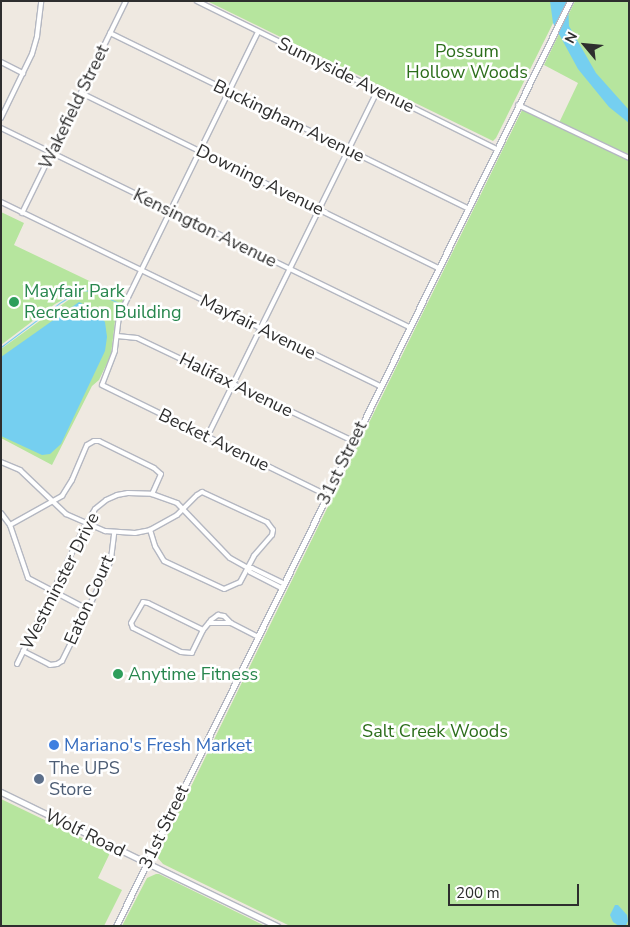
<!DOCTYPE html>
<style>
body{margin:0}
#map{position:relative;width:630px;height:927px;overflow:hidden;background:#efe9e1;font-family:"Nunito Sans",sans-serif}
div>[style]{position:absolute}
.green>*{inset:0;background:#b6e59e}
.water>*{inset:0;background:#75cff0}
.stream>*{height:1px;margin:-0.5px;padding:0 0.5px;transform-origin:0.5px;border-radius:0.5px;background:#75cff0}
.roads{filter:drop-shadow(1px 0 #b4b7c1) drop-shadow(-1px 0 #b4b7c1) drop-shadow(0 1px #b4b7c1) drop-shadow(0 -1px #b4b7c1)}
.street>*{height:4px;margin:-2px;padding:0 2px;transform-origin:2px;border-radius:2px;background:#fff}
.secondary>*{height:5px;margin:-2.5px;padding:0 2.5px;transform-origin:2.5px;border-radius:2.5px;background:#fff}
.dots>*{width:14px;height:14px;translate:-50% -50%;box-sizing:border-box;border:2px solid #fff;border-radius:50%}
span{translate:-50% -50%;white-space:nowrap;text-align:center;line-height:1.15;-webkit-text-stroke:5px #fff;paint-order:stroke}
.park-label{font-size:18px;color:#2c6e1b}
.street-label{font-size:18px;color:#2e2e2e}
.leisure-label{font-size:18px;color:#27864d}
.left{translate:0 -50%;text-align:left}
.shop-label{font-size:18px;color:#366cbe}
.service-label{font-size:18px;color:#4e5e75}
.frame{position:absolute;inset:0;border:2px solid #2e2e2e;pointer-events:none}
.north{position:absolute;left:560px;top:20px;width:50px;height:50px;-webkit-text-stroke:4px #fff;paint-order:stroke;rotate:298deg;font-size:14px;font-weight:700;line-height:20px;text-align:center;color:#2e2e2e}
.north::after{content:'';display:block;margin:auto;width:18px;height:22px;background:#2e2e2e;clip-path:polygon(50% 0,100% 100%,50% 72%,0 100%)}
.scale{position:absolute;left:448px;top:884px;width:131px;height:22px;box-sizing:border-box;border:2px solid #2e2e2e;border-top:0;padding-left:6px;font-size:15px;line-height:18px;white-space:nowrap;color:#2e2e2e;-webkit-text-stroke:4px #fff;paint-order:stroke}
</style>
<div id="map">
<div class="green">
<i style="clip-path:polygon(207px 1px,564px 1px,496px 138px,493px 141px)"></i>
<i style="clip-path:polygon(575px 1px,629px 1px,629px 926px,290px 926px,163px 864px,157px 857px,159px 852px,523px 108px,558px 125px,578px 83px,544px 65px)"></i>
<i style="clip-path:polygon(1px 212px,24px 223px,14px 245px,125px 298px,115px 321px,111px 355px,99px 380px,92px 386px,52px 465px,1px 438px,1px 349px,85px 288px,55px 304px,1px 345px)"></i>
<i style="clip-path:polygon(1px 799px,109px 851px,109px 855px,98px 878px,122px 890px,104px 926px,1px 926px)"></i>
<i style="clip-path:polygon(156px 874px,159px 874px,265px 926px,122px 926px,147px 878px)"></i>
</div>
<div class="water">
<i style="clip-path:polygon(550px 1px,568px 1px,569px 26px,596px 73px,629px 110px,629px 123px,609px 107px,578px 69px,553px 23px)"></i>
<i style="clip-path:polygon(79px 302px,94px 310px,105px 322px,107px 337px,105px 351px,61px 444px,50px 454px,42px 455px,1px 436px,1px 357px)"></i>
<i style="clip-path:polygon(615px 905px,618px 905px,627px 915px,628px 921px,626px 925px,619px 926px,613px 922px,610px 915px)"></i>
</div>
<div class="stream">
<i style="left:1px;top:347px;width:75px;rotate:-36.9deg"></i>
<i style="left:61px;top:302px;width:22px;rotate:-32deg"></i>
<i style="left:80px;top:290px;width:13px;rotate:4deg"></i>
<i style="left:93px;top:291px;width:31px;rotate:25deg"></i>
</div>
<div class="roads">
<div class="street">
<i style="left:197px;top:1px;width:334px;rotate:26.3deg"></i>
<i style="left:258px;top:32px;width:316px;rotate:116.1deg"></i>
<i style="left:119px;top:316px;width:35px;rotate:97deg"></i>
<i style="left:115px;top:351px;width:36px;rotate:111deg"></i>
<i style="left:102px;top:385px;width:250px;rotate:26.1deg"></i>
<i style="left:110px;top:33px;width:398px;rotate:26.1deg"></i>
<i style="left:1px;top:62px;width:25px;rotate:27deg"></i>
<i style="left:81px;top:93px;width:398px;rotate:26.1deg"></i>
<i style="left:518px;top:105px;width:123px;rotate:25.5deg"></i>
<i style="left:1px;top:118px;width:71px;rotate:-64.2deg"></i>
<i style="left:32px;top:54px;width:19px;rotate:-74deg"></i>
<i style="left:37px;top:36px;width:35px;rotate:-83deg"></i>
<i style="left:1px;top:128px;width:454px;rotate:26deg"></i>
<i style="left:1px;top:202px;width:421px;rotate:25.9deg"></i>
<i style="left:22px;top:213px;width:236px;rotate:-63.9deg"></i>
<i style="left:117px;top:336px;width:20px;rotate:6deg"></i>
<i style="left:137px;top:338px;width:239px;rotate:25.5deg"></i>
<i style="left:207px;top:437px;width:387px;rotate:-63.8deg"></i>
<i style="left:1px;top:462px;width:21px;rotate:23deg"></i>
<i style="left:20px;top:470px;width:64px;rotate:43.7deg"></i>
<i style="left:66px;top:514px;width:43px;rotate:23.6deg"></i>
<i style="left:105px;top:531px;width:30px;rotate:4deg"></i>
<i style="left:135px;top:533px;width:15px;rotate:-11deg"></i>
<i style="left:150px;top:530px;width:31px;rotate:-29deg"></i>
<i style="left:177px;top:515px;width:28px;rotate:-45deg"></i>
<i style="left:197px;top:495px;width:6px;rotate:-31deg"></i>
<i style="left:202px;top:492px;width:72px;rotate:24.8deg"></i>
<i style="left:267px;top:522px;width:10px;rotate:53deg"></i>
<i style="left:273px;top:530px;width:5px;rotate:101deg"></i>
<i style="left:272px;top:535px;width:28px;rotate:131deg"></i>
<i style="left:254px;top:556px;width:30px;rotate:118deg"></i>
<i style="left:240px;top:582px;width:17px;rotate:156deg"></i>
<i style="left:224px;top:589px;width:66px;rotate:-155deg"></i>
<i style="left:164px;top:561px;width:17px;rotate:-121deg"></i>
<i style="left:155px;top:546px;width:17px;rotate:-107deg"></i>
<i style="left:1px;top:513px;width:15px;rotate:53deg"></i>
<i style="left:10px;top:525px;width:56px;rotate:71.2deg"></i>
<i style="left:28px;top:578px;width:67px;rotate:27.7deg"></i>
<i style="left:10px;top:525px;width:60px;rotate:-29.1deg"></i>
<i style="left:62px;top:496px;width:19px;rotate:-58deg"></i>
<i style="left:72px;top:480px;width:38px;rotate:-67deg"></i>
<i style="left:87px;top:445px;width:8px;rotate:-30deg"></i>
<i style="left:94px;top:441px;width:5px"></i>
<i style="left:99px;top:441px;width:61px;rotate:26.1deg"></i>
<i style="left:154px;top:468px;width:9px;rotate:41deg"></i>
<i style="left:161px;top:474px;width:22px;rotate:114deg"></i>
<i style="left:248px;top:568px;width:4px;rotate:63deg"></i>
<i style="left:250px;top:572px;width:35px;rotate:27deg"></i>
<i style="left:143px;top:602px;width:5px;rotate:11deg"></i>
<i style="left:148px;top:603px;width:61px;rotate:26.1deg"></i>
<i style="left:203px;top:630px;width:25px;rotate:116deg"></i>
<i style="left:192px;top:653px;width:11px;rotate:-175deg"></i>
<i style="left:181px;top:652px;width:54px;rotate:-153.4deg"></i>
<i style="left:133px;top:628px;width:5px;rotate:-112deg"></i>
<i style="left:131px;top:623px;width:24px;rotate:-60deg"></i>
<i style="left:209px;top:623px;width:22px"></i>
<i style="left:231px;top:623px;width:29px;rotate:27deg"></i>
<i style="left:203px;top:630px;width:13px;rotate:-51deg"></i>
<i style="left:211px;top:620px;width:9px;rotate:-36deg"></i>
<i style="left:218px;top:615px;width:6px;rotate:9deg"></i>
<i style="left:224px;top:616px;width:10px;rotate:45deg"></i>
<i style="left:23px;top:651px;width:30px;rotate:27deg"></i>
<i style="left:50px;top:665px;width:7px;rotate:-8deg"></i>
<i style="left:57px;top:664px;width:6px;rotate:-31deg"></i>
<i style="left:62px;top:661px;width:102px;rotate:-63.7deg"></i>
<i style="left:107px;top:570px;width:12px;rotate:-70deg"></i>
<i style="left:111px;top:559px;width:26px;rotate:-83deg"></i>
<i style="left:17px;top:664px;width:156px;rotate:-63.8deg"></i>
<i style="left:86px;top:524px;width:17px;rotate:-59deg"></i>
<i style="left:95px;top:509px;width:14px;rotate:-39deg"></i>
<i style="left:106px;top:500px;width:12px;rotate:-24deg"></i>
<i style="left:117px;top:495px;width:11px;rotate:-10deg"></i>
<i style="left:128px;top:493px;width:24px;rotate:2deg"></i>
<i style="left:152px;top:494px;width:27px;rotate:20deg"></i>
<i style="left:177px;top:503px;width:76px;rotate:46.1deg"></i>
<i style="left:230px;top:558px;width:21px;rotate:29deg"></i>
<i style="left:248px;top:568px;width:4px"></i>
<i style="left:252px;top:568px;width:34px;rotate:26deg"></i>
</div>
<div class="secondary">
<i style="left:1px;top:792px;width:307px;rotate:25.9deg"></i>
<i style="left:116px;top:926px;width:1030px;rotate:-63.86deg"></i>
</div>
</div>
<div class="dots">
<i style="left:14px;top:302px;background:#2e9e5b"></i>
<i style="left:118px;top:674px;background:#2e9e5b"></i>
<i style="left:54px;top:745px;background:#3f7fe0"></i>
<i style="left:39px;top:779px;background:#5c6f8a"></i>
</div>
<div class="park-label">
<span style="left:467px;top:62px">Possum<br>Hollow Woods</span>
<span style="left:435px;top:731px">Salt Creek Woods</span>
</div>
<div class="street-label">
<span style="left:346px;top:75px;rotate:26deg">Sunnyside Avenue</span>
<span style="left:74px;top:107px;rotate:-64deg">Wakefield Street</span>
<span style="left:289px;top:121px;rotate:26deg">Buckingham Avenue</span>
<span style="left:260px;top:180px;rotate:26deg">Downing Avenue</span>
<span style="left:205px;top:228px;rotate:26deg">Kensington Avenue</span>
<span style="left:258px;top:327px;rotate:26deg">Mayfair Avenue</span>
<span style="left:236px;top:385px;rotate:26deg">Halifax Avenue</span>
<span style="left:214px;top:440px;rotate:26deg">Becket Avenue</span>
<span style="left:342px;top:463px;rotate:-64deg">31st Street</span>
<span style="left:60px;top:581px;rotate:-63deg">Westminster Drive</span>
<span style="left:89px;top:600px;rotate:-66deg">Eaton Court</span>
<span style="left:164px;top:827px;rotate:-64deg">31st Street</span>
<span style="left:85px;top:833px;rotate:26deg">Wolf Road</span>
</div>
<div class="leisure-label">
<span class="left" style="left:24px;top:302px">Mayfair Park<br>Recreation Building</span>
<span class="left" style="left:128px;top:674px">Anytime Fitness</span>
</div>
<div class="shop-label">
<span class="left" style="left:64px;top:745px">Mariano's Fresh Market</span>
</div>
<div class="service-label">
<span class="left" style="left:49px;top:779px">The UPS<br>Store</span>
</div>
<div class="frame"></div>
<div class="north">N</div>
<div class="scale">200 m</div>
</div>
